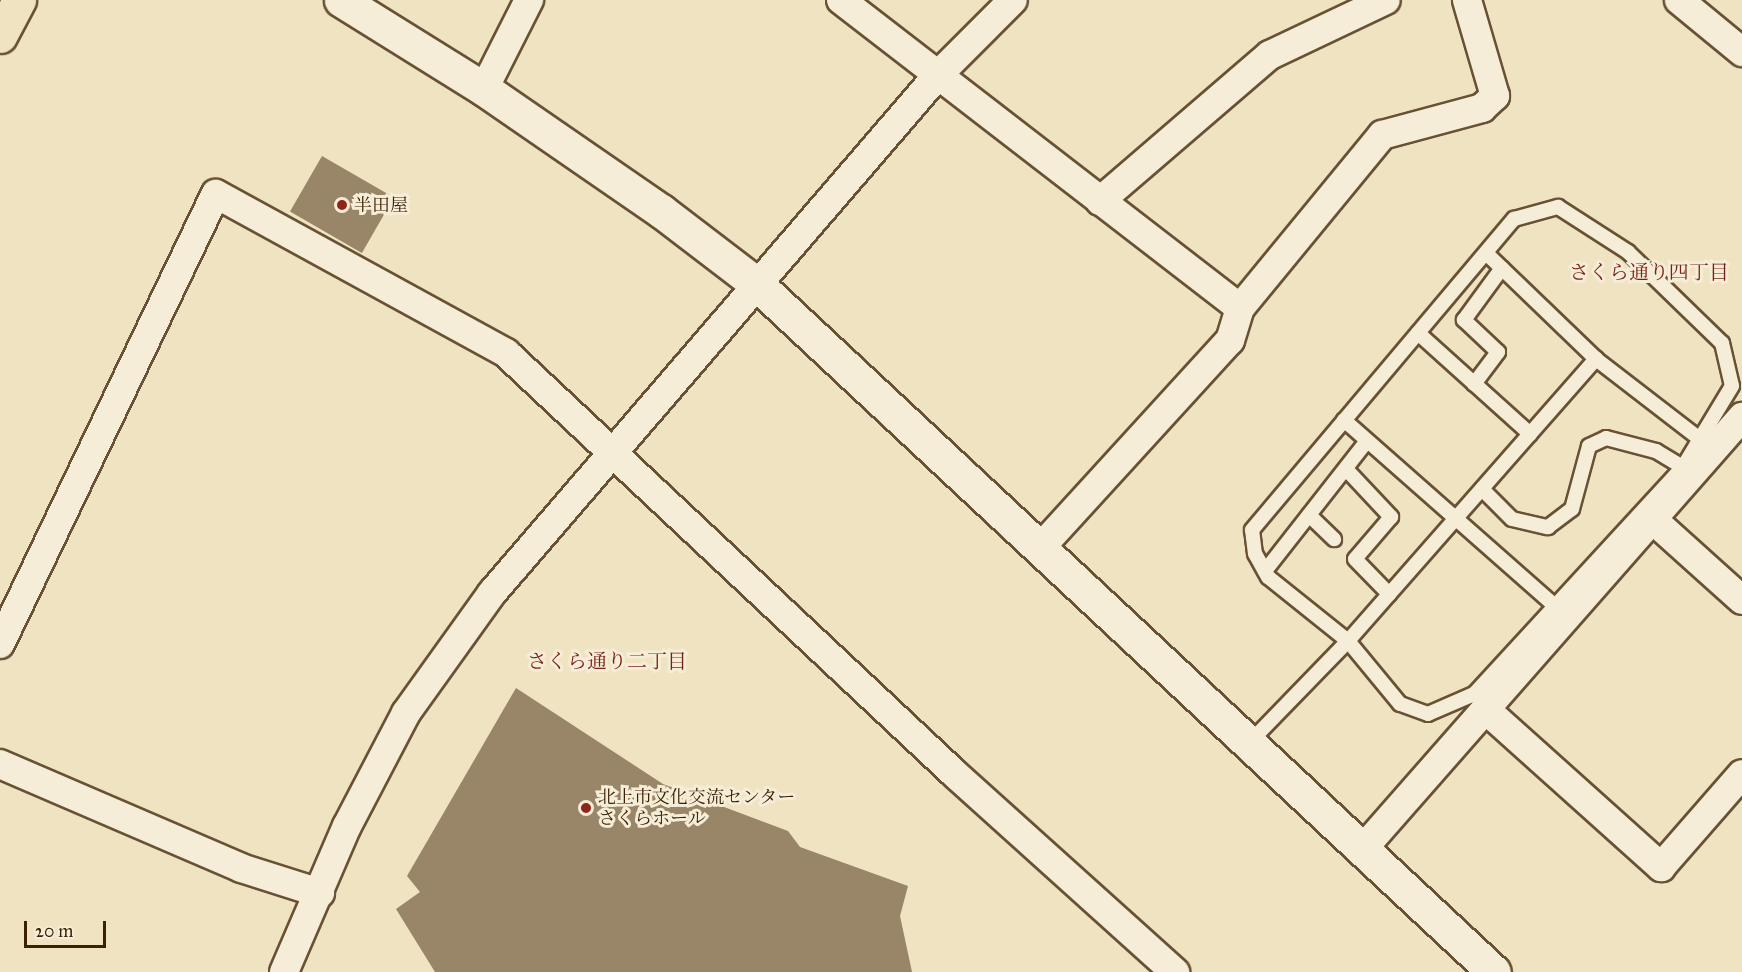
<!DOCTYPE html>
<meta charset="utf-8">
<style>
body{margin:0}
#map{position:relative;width:1742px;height:972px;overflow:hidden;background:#efe3c1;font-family:"IM FELL Great Primer","Noto Serif JP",serif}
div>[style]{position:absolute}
.building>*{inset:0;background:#998567;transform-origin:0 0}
.roads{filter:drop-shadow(2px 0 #685134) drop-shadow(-2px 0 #685134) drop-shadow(0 2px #685134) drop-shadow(0 -2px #685134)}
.lane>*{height:14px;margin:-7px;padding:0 7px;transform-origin:7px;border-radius:7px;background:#f5edd7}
.street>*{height:28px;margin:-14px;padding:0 14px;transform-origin:14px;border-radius:14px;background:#f5edd7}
.secondary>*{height:33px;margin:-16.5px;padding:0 16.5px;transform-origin:16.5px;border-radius:16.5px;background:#f5edd7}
.highway>*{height:33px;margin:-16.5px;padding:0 16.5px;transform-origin:16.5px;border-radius:16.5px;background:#efe3c1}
.dots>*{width:16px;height:16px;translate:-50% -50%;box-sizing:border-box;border:3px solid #f5edd7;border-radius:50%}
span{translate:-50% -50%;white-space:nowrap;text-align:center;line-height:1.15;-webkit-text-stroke:6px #f5edd7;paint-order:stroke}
.poi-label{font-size:18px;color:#3b2005}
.left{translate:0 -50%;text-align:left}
.neighbourhood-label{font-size:20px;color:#7a1f14}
.scale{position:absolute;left:24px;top:921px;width:82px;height:27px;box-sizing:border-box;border:3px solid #3b2005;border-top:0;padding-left:8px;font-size:18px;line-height:21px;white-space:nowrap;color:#3b2005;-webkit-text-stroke:4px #f5edd7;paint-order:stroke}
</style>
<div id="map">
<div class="building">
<i style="left:322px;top:156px;width:83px;height:64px;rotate:30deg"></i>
<i style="clip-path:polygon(516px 688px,663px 784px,788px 831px,800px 847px,908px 886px,900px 916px,912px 972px,435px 972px,396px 909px,420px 892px,407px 876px)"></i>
</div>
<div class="roads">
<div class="lane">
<i style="left:1558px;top:207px;width:83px;rotate:32.7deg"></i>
<i style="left:1628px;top:252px;width:131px;rotate:44.1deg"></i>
<i style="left:1722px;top:343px;width:44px;rotate:76.9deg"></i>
<i style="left:1732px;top:386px;width:95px;rotate:121.2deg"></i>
<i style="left:1683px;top:467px;width:309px;rotate:132.6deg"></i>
<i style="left:1474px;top:694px;width:50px;rotate:156.5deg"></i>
<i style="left:1428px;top:714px;width:30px;rotate:-160deg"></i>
<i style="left:1400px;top:704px;width:82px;rotate:-129.5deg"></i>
<i style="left:1348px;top:641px;width:102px;rotate:-141.3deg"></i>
<i style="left:1268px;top:577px;width:26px;rotate:-119deg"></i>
<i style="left:1255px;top:554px;width:24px;rotate:-97deg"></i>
<i style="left:1252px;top:530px;width:407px;rotate:-49.9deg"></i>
<i style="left:1514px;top:219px;width:46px;rotate:-15.3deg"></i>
<i style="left:1486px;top:253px;width:153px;rotate:43.9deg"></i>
<i style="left:1596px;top:359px;width:131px;rotate:37.6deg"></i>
<i style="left:1418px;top:333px;width:151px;rotate:42deg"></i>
<i style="left:1474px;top:384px;width:40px;rotate:-53deg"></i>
<i style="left:1498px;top:352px;width:47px;rotate:-136.7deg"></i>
<i style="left:1464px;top:320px;width:64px;rotate:-53.8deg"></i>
<i style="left:1344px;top:420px;width:281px;rotate:41.4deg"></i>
<i style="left:1346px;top:469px;width:66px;rotate:46.8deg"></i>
<i style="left:1391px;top:517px;width:55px;rotate:130.6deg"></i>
<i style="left:1355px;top:559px;width:49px;rotate:45.8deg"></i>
<i style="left:1482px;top:489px;width:42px;rotate:45deg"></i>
<i style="left:1512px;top:519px;width:37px;rotate:13deg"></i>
<i style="left:1548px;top:527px;width:30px;rotate:-37deg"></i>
<i style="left:1572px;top:509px;width:65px;rotate:-74.9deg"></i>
<i style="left:1589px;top:446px;width:19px;rotate:-25deg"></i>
<i style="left:1606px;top:438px;width:52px;rotate:14.6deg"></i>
<i style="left:1656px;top:451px;width:31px;rotate:31deg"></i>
<i style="left:1309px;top:515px;width:35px;rotate:44deg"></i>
<i style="left:1265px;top:571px;width:165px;rotate:-51.9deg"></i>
<i style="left:1249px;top:743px;width:142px;rotate:-45.9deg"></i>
<i style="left:1348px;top:641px;width:376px;rotate:-48.7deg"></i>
</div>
<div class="street">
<i style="left:841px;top:0;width:504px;rotate:37.67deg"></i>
<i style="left:1240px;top:308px;width:34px;rotate:107deg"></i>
<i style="left:1230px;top:340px;width:283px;rotate:132.4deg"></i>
<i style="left:1679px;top:0;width:82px;rotate:39.5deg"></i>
<i style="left:484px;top:89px;width:100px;rotate:-63.2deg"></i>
<i style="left:1100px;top:201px;width:224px;rotate:-40.7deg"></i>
<i style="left:1270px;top:55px;width:128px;rotate:-25.4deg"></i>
<i style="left:1240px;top:308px;width:224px;rotate:-50.6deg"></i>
<i style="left:1382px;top:135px;width:104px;rotate:-15.1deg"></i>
<i style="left:1482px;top:108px;width:18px;rotate:-43deg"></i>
<i style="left:1495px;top:96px;width:100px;rotate:-106.3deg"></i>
<i style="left:1652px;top:519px;width:121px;rotate:42deg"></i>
<i style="left:0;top:644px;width:499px;rotate:-64.4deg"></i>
<i style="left:216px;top:194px;width:331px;rotate:28.7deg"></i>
<i style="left:506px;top:353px;width:617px;rotate:43.16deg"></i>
<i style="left:956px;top:775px;width:295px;rotate:42deg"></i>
<i style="left:1485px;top:709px;width:237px;rotate:41.9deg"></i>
<i style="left:1661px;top:867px;width:123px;rotate:-48.9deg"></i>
<i style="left:0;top:764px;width:262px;rotate:23.3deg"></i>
<i style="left:241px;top:868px;width:83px;rotate:17.6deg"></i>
<i style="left:1361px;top:851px;width:578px;rotate:-48.72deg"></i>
<i style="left:284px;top:972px;width:159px;rotate:-66.7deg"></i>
<i style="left:347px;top:826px;width:127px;rotate:-62.4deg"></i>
<i style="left:406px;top:713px;width:148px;rotate:-54.4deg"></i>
<i style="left:492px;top:593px;width:682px;rotate:-49.28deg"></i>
<i style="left:937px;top:76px;width:107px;rotate:-45deg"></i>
</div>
<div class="secondary">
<i style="left:341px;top:0;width:168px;rotate:31.9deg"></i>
<i style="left:484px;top:89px;width:215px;rotate:34.6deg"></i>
<i style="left:661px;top:211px;width:123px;rotate:37.4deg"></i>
<i style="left:759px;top:286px;width:1005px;rotate:43.03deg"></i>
</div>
<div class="highway">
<i style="left:0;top:36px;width:41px;rotate:-62.2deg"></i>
</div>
</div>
<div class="dots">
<i style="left:342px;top:205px;background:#8f2418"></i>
<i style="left:586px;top:808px;background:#8f2418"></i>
</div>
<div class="poi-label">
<span class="left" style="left:354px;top:205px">半田屋</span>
<span class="left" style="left:598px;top:808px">北上市文化交流センター<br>さくらホール</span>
</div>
<div class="neighbourhood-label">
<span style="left:1649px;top:272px">さくら通り四丁目</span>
<span style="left:607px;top:661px">さくら通り二丁目</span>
</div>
<div class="scale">20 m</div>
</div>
